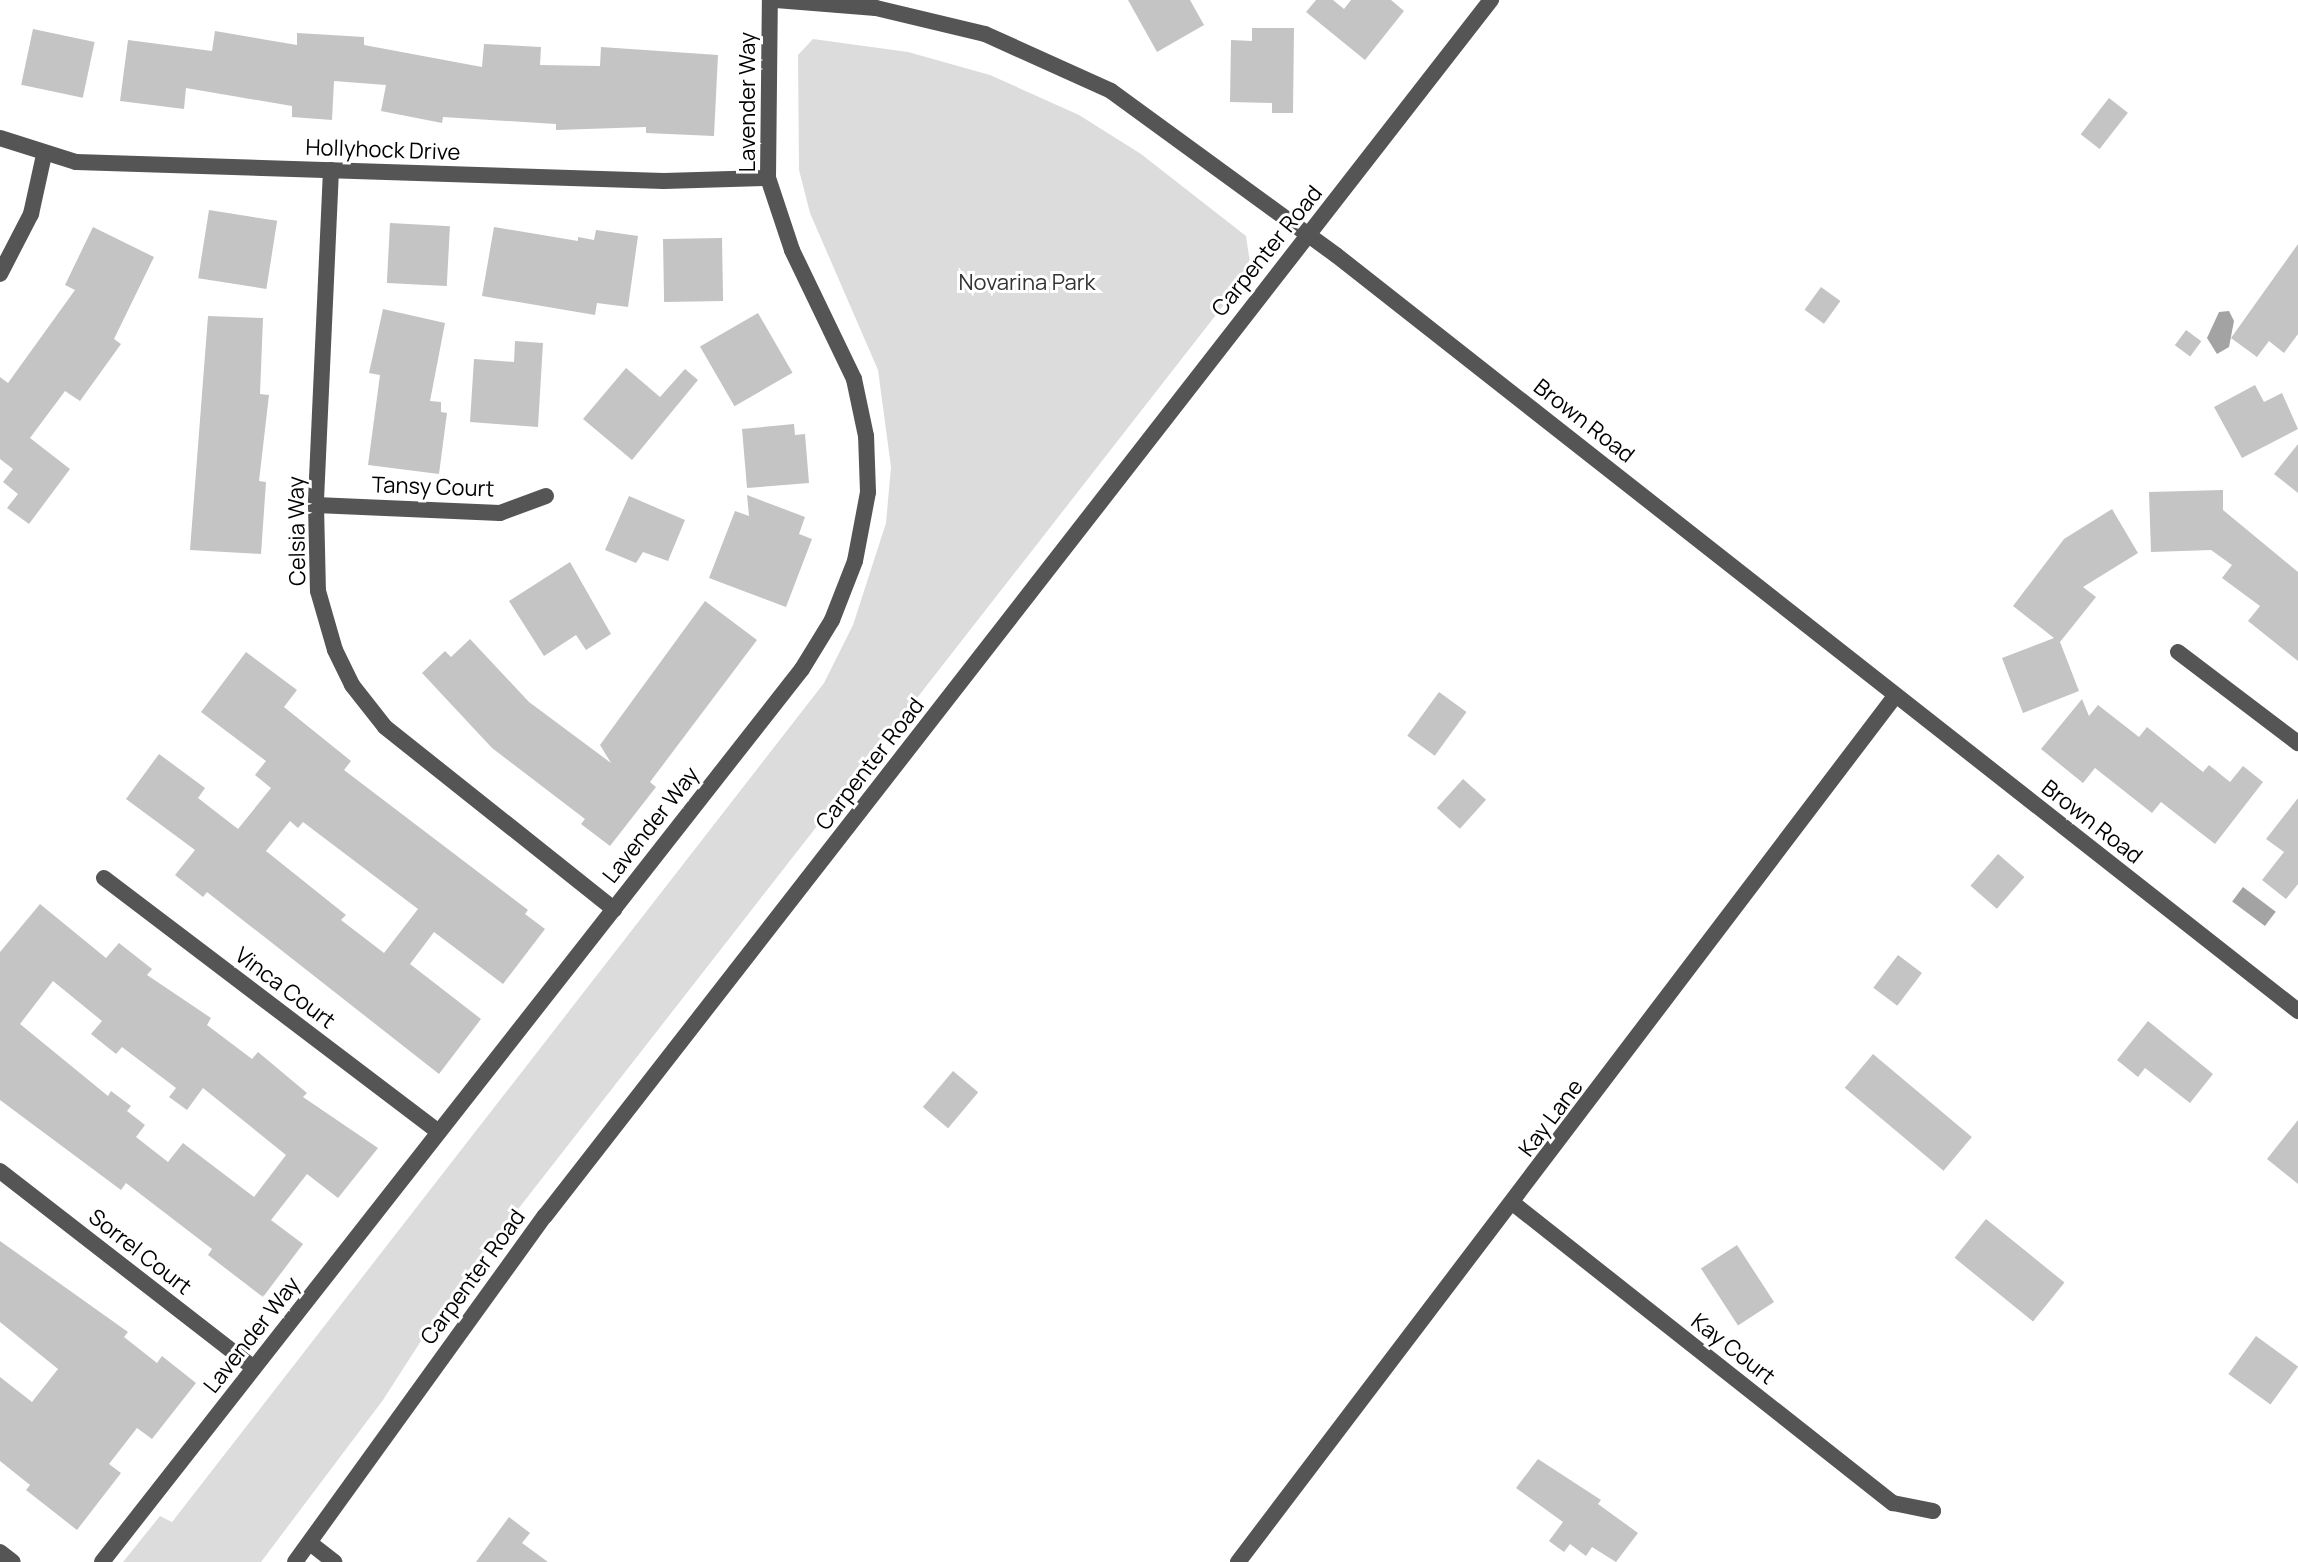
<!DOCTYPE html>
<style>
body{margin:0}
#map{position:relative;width:2298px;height:1562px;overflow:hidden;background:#fff;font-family:Manrope,sans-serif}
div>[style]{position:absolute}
.green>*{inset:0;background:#dcdcdc}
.water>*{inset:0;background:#a3a3a3;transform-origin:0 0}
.building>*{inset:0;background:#c4c4c4;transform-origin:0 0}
.minor>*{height:16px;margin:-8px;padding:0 8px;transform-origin:8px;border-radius:8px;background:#555}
.tertiary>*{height:16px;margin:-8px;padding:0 8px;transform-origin:8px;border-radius:8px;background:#555}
span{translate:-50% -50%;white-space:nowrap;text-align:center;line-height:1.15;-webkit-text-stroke:6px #fff;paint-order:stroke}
.street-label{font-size:22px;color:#000}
.park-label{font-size:22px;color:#333}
</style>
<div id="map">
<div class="green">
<i style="clip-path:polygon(813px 39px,908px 52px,990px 75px,1079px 115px,1141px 154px,1246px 236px,1251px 270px,487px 1249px,437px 1316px,383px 1400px,261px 1562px,123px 1562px,160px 1516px,172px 1522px,824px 683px,853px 625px,886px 523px,891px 467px,878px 370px,810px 213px,799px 170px,798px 55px)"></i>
</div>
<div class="water">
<i style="clip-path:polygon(2229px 311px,2234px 321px,2229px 347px,2217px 354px,2207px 338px,2219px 312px)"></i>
<i style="left:2243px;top:887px;width:41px;height:18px;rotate:37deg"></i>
</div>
<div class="building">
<i style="clip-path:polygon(1128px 0,1190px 0,1204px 25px,1157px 52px)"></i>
<i style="clip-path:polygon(1316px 0,1333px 0,1344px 9px,1351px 0,1391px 0,1404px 11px,1365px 60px,1306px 12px)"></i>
<i style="clip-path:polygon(1252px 28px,1294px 28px,1293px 113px,1272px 113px,1272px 103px,1230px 102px,1231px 40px,1252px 41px)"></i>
<i style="left:33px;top:29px;width:63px;height:57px;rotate:12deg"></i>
<i style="clip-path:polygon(215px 31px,297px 45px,297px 33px,364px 37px,364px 45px,482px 67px,484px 44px,541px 47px,540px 65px,600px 66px,601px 47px,718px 55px,714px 136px,646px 133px,646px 127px,556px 130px,556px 124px,443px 117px,442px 123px,381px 111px,386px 85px,334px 81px,332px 120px,292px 117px,292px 106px,186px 88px,184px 109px,120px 101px,128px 40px,212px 51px)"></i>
<i style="left:2109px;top:98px;width:24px;height:46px;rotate:38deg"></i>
<i style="left:209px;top:210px;width:69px;height:69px;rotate:9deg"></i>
<i style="left:390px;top:223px;width:60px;height:60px;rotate:3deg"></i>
<i style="clip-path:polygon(93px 227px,154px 257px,114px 339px,121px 344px,80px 401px,65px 391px,30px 438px,70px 469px,29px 524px,7px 508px,18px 494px,3px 482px,13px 469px,0 459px,0 377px,8px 383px,75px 290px,65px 285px)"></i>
<i style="clip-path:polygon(494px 227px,578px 241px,578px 237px,594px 240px,596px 230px,638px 236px,628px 307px,597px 303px,595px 315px,482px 296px)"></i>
<i style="left:722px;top:238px;width:63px;height:59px;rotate:89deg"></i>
<i style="clip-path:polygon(2298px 244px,2298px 334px,2284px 353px,2269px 341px,2257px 357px,2231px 338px)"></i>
<i style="left:1821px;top:287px;width:24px;height:28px;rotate:36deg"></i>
<i style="clip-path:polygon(383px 309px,445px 323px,430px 401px,441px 402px,441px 412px,447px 413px,439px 474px,368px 465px,380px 375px,369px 373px)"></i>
<i style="left:758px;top:313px;width:69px;height:67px;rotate:60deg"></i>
<i style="clip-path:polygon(208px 316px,263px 318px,260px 394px,269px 395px,259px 481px,266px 482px,261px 554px,190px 550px)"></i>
<i style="left:2186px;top:330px;width:19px;height:19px;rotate:36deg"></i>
<i style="clip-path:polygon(515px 341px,543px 343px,538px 427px,470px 422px,474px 359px,514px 362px)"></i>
<i style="clip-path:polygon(626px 368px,660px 397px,685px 369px,698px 380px,632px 460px,583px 419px)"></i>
<i style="clip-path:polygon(2255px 385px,2264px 402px,2282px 393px,2298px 429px,2242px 458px,2214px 407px)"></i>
<i style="clip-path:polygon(794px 424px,795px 435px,805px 434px,809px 483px,747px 488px,742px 429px)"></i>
<i style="clip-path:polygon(2298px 444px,2298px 493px,2274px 474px)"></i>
<i style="clip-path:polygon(2223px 490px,2223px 510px,2298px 572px,2298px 661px,2248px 621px,2260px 606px,2222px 578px,2232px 565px,2211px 550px,2151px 552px,2149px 492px)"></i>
<i style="clip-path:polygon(747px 495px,805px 517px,799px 534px,812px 539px,786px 607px,709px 578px,735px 511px,749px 516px)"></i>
<i style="clip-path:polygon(629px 496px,685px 520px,668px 561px,643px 552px,636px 563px,605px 550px)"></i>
<i style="clip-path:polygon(2112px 509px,2138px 553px,2083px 587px,2096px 597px,2060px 642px,2079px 691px,2023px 713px,2002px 658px,2054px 638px,2013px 606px,2064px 539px)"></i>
<i style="clip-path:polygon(570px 562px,611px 634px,586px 650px,576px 635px,544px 656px,509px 601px)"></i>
<i style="clip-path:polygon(705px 601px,757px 640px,650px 782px,656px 787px,610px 846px,581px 824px,585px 819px,492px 748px,422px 673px,445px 651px,451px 657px,470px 639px,529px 702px,611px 763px,600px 745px)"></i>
<i style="clip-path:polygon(evenodd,246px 652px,297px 690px,284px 707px,351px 761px,344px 770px,528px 910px,525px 914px,545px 929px,503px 984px,434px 932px,410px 964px,481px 1019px,439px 1074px,207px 892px,203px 897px,175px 875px,195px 850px,126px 799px,159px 754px,205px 788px,198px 798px,238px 829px,271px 788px,255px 775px,266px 761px,201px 712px,246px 652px,290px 821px,298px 828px,303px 822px,418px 909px,384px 953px,341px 920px,346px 915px,266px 851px,290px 821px)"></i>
<i style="left:1439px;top:692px;width:34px;height:54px;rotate:36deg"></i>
<i style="clip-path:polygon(2082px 699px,2089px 716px,2098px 705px,2139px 737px,2147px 727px,2203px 772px,2209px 765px,2230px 782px,2243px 766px,2263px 782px,2215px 844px,2161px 802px,2152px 813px,2095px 768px,2083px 783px,2041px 749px)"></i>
<i style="left:1463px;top:779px;width:31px;height:39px;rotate:42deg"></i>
<i style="clip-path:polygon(2298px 798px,2298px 884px,2286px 899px,2262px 880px,2284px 852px,2266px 839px)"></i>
<i style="left:1998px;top:854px;width:35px;height:42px;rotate:41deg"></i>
<i style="clip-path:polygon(evenodd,40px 904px,106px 958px,119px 943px,152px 969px,147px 975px,211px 1018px,207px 1025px,252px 1059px,258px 1052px,307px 1093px,303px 1097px,378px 1148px,338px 1198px,307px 1174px,271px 1220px,303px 1244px,263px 1297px,208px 1255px,212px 1249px,126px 1183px,121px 1190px,0 1100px,0 952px,40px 904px,53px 981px,102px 1021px,91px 1034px,116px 1054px,122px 1047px,176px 1088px,169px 1097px,187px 1110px,203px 1088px,286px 1155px,254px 1197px,183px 1143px,168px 1162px,136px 1137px,145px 1125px,127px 1111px,131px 1106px,111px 1091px,108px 1096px,20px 1024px,53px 981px)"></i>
<i style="left:1898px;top:955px;width:30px;height:41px;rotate:37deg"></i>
<i style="clip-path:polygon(2148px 1021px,2213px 1074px,2190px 1103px,2145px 1068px,2138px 1077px,2117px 1060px)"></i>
<i style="left:1873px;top:1054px;width:129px;height:44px;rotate:40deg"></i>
<i style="left:953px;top:1071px;width:33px;height:47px;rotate:40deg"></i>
<i style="clip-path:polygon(2298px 1120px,2298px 1184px,2267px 1159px)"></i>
<i style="left:1986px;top:1219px;width:101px;height:50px;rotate:39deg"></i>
<i style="clip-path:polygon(0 1241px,128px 1332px,124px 1337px,157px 1363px,162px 1356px,196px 1383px,152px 1439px,137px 1428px,109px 1464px,121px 1473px,77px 1530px,26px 1490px,30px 1485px,0 1461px,0 1377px,32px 1402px,58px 1369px,0 1322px)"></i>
<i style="left:1737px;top:1245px;width:68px;height:43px;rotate:57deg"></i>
<i style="left:2256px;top:1336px;width:52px;height:47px;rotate:36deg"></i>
<i style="clip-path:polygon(1538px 1459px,1601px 1500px,1598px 1504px,1638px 1533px,1616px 1562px,1592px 1547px,1586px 1556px,1570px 1544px,1564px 1552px,1549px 1541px,1563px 1522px,1516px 1488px)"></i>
<i style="clip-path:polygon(509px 1517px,530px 1533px,522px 1543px,548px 1562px,476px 1562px)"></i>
</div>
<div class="minor">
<i style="left:0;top:138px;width:80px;rotate:17.5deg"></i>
<i style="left:76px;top:162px;width:588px;rotate:1.85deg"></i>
<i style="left:664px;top:181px;width:104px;rotate:-1.7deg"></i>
<i style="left:331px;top:170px;width:335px;rotate:92.6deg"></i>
<i style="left:316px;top:505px;width:86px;rotate:88.7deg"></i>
<i style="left:318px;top:591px;width:61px;rotate:73.9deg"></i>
<i style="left:335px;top:650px;width:39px;rotate:64deg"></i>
<i style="left:352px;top:685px;width:53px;rotate:51.8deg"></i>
<i style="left:385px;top:727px;width:293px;rotate:38.5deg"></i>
<i style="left:0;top:274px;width:68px;rotate:-62.7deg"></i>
<i style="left:31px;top:214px;width:60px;rotate:-77.6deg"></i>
<i style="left:316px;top:505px;width:184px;rotate:2.5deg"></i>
<i style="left:500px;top:513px;width:49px;rotate:-20.3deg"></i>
<i style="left:2178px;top:652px;width:151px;rotate:37.2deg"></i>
<i style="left:104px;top:878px;width:420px;rotate:37.2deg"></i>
<i style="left:0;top:1171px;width:321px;rotate:37.8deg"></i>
<i style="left:1514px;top:1204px;width:483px;rotate:38.3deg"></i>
<i style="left:1893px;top:1503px;width:41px;rotate:11.3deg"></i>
<i style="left:310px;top:1543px;width:31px;rotate:38deg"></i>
<i style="left:0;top:1552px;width:16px;rotate:38deg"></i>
<i style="left:102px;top:1562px;width:1135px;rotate:-51.91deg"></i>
<i style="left:802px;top:669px;width:57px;rotate:-58.5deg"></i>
<i style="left:832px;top:620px;width:63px;rotate:-68.7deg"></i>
<i style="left:855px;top:561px;width:70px;rotate:-79.3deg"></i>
<i style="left:868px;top:492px;width:56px;rotate:-92deg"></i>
<i style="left:866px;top:436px;width:58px;rotate:-101.9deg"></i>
<i style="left:854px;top:379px;width:143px;rotate:-115.7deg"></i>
<i style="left:792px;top:250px;width:76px;rotate:-108.4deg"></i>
<i style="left:768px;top:178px;width:178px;rotate:-89.4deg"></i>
<i style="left:1238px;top:1562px;width:1087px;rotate:-52.81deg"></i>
</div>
<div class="tertiary">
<i style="left:776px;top:0;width:100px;rotate:4.6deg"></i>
<i style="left:876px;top:8px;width:112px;rotate:13.4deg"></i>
<i style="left:985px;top:34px;width:138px;rotate:24.3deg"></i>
<i style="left:1111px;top:91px;width:278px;rotate:36.1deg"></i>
<i style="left:1336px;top:255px;width:1224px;rotate:38.16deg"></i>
<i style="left:295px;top:1562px;width:427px;rotate:-54.2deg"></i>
<i style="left:545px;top:1216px;width:1541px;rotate:-52.12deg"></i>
</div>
<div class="street-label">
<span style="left:748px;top:102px;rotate:-90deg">Lavender Way</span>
<span style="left:383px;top:150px;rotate:2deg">Hollyhock Drive</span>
<span style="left:1267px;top:251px;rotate:-51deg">Carpenter Road</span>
<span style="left:1584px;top:421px;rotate:38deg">Brown Road</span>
<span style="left:433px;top:487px;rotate:2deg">Tansy Court</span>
<span style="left:297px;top:531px;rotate:-91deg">Celsia Way</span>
<span style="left:870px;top:764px;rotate:-52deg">Carpenter Road</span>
<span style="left:2092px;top:822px;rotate:38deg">Brown Road</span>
<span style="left:651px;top:825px;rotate:-52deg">Lavender Way</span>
<span style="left:285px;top:988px;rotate:37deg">Vinca Court</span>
<span style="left:1551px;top:1118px;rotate:-53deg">Kay Lane</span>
<span style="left:140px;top:1252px;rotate:38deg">Sorrel Court</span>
<span style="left:473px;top:1277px;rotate:-54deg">Carpenter Road</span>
<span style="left:252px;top:1335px;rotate:-52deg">Lavender Way</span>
<span style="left:1733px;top:1349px;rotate:38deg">Kay Court</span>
</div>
<div class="park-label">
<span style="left:1027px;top:283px">Novarina Park</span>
</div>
</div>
